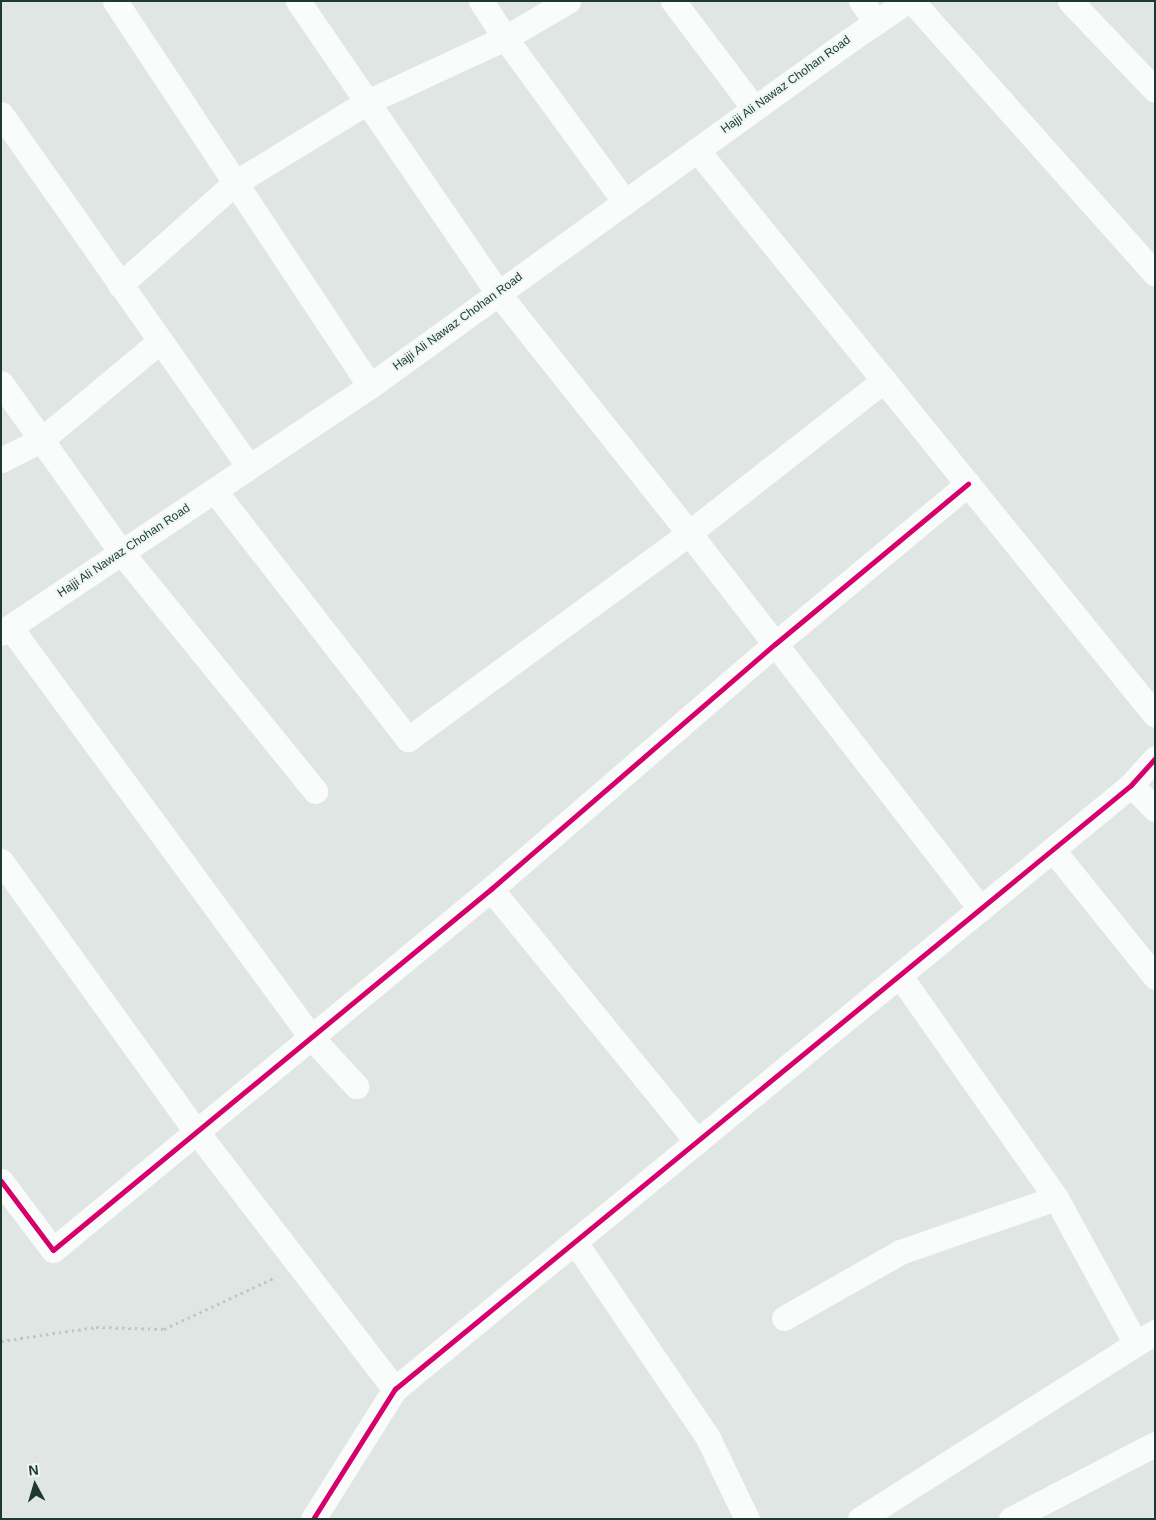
<!DOCTYPE html>
<style>
body{margin:0}
#map{position:relative;width:1156px;height:1520px;overflow:hidden;background:#dfe6e3;font-family:Helvetica,sans-serif}
div>[style]{position:absolute}
.path>*{height:3px;margin-top:-1.5px;transform-origin:0;background:repeating-linear-gradient(90deg,#bec7c4 0 2.5px,transparent 0 6.5px)}
.street>*{height:25px;margin:-12.5px;padding:0 12.5px;transform-origin:12.5px;border-radius:12.5px;background:#fafbfb}
.cycleway>*{height:5px;margin:-2.5px;padding:0 2.5px;transform-origin:2.5px;border-radius:2.5px;background:#d6006c}
span{translate:-50% -50%;white-space:nowrap;text-align:center;line-height:1.15;-webkit-text-stroke:4px #edf6f1;paint-order:stroke}
.street-label{font-size:12px;color:#1e3930}
.frame{position:absolute;inset:0;border:2px solid #1e3930;pointer-events:none}
.north{position:absolute;left:10px;top:1460px;width:50px;height:50px;-webkit-text-stroke:4px #edf6f1;paint-order:stroke;rotate:354deg;font-size:14px;font-weight:700;line-height:20px;text-align:center;color:#1e3930}
.north::after{content:'';display:block;margin:auto;width:18px;height:22px;background:#1e3930;clip-path:polygon(50% 0,100% 100%,50% 72%,0 100%)}
</style>
<div id="map">
<div class="path">
<i style="left:1px;top:1341px;width:96px;rotate:-8.4deg"></i>
<i style="left:96px;top:1327px;width:68px;rotate:1.7deg"></i>
<i style="left:164px;top:1329px;width:123px;rotate:-24.9deg"></i>
</div>
<div class="street">
<i style="left:115px;top:1px;width:462px;rotate:56.5deg"></i>
<i style="left:298px;top:1px;width:354px;rotate:55.6deg"></i>
<i style="left:498px;top:293px;width:307px;rotate:51.5deg"></i>
<i style="left:689px;top:533px;width:476px;rotate:52.2deg"></i>
<i style="left:481px;top:1px;width:44px;rotate:57deg"></i>
<i style="left:505px;top:38px;width:203px;rotate:53.8deg"></i>
<i style="left:673px;top:1px;width:134px;rotate:52.9deg"></i>
<i style="left:861px;top:1px;width:26px;rotate:54deg"></i>
<i style="left:912px;top:1px;width:365px;rotate:48.3deg"></i>
<i style="left:1070px;top:1px;width:123px;rotate:46.3deg"></i>
<i style="left:1px;top:114px;width:431px;rotate:54.9deg"></i>
<i style="left:697px;top:150px;width:727px;rotate:50.97deg"></i>
<i style="left:120px;top:285px;width:154px;rotate:-41.6deg"></i>
<i style="left:235px;top:183px;width:155px;rotate:-31.5deg"></i>
<i style="left:367px;top:102px;width:152px;rotate:-24.9deg"></i>
<i style="left:505px;top:38px;width:73px;rotate:-30.4deg"></i>
<i style="left:1px;top:383px;width:207px;rotate:54.6deg"></i>
<i style="left:121px;top:552px;width:308px;rotate:50.9deg"></i>
<i style="left:1px;top:460px;width:45px;rotate:-26.6deg"></i>
<i style="left:41px;top:440px;width:155px;rotate:-39.8deg"></i>
<i style="left:214px;top:490px;width:316px;rotate:52.1deg"></i>
<i style="left:408px;top:739px;width:348px;rotate:-36.2deg"></i>
<i style="left:689px;top:533px;width:248px;rotate:-38.1deg"></i>
<i style="left:10px;top:627px;width:509px;rotate:53.72deg"></i>
<i style="left:311px;top:1037px;width:67px;rotate:47.4deg"></i>
<i style="left:1px;top:633px;width:444px;rotate:-33.8deg"></i>
<i style="left:370px;top:386px;width:584px;rotate:-35.81deg"></i>
<i style="left:844px;top:44px;width:76px;rotate:-34.3deg"></i>
<i style="left:1131px;top:785px;width:34px;rotate:45deg"></i>
<i style="left:1053px;top:850px;width:163px;rotate:51.2deg"></i>
<i style="left:1px;top:861px;width:333px;rotate:54.2deg"></i>
<i style="left:196px;top:1131px;width:326px;rotate:52.4deg"></i>
<i style="left:491px;top:889px;width:326px;rotate:50.8deg"></i>
<i style="left:900px;top:976px;width:271px;rotate:54.9deg"></i>
<i style="left:1056px;top:1198px;width:166px;rotate:61.3deg"></i>
<i style="left:1px;top:1181px;width:86px;rotate:53deg"></i>
<i style="left:53px;top:1250px;width:568px;rotate:-39.5deg"></i>
<i style="left:491px;top:889px;width:375px;rotate:-40.8deg"></i>
<i style="left:775px;top:644px;width:251px;rotate:-39.7deg"></i>
<i style="left:575px;top:1242px;width:237px;rotate:55.8deg"></i>
<i style="left:708px;top:1438px;width:90px;rotate:64.3deg"></i>
<i style="left:784px;top:1318px;width:133px;rotate:-29.6deg"></i>
<i style="left:900px;top:1252px;width:165px;rotate:-19.1deg"></i>
<i style="left:313px;top:1519px;width:154px;rotate:-57.8deg"></i>
<i style="left:395px;top:1389px;width:952px;rotate:-39.37deg"></i>
<i style="left:1131px;top:785px;width:36px;rotate:-48deg"></i>
<i style="left:860px;top:1519px;width:349px;rotate:-32.4deg"></i>
<i style="left:1011px;top:1519px;width:162px;rotate:-27.5deg"></i>
</div>
<div class="cycleway">
<i style="left:1px;top:1181px;width:86px;rotate:53deg"></i>
<i style="left:53px;top:1250px;width:568px;rotate:-39.5deg"></i>
<i style="left:491px;top:889px;width:375px;rotate:-40.8deg"></i>
<i style="left:775px;top:644px;width:251px;rotate:-39.7deg"></i>
<i style="left:313px;top:1519px;width:154px;rotate:-57.8deg"></i>
<i style="left:395px;top:1389px;width:952px;rotate:-39.37deg"></i>
<i style="left:1131px;top:785px;width:36px;rotate:-48deg"></i>
</div>
<div class="street-label">
<span style="left:786px;top:85px;rotate:-36deg">Hajji Ali Nawaz Chohan Road</span>
<span style="left:458px;top:322px;rotate:-36deg">Hajji Ali Nawaz Chohan Road</span>
<span style="left:124px;top:551px;rotate:-34deg">Hajji Ali Nawaz Chohan Road</span>
</div>
<div class="frame"></div>
<div class="north">N</div>
</div>
